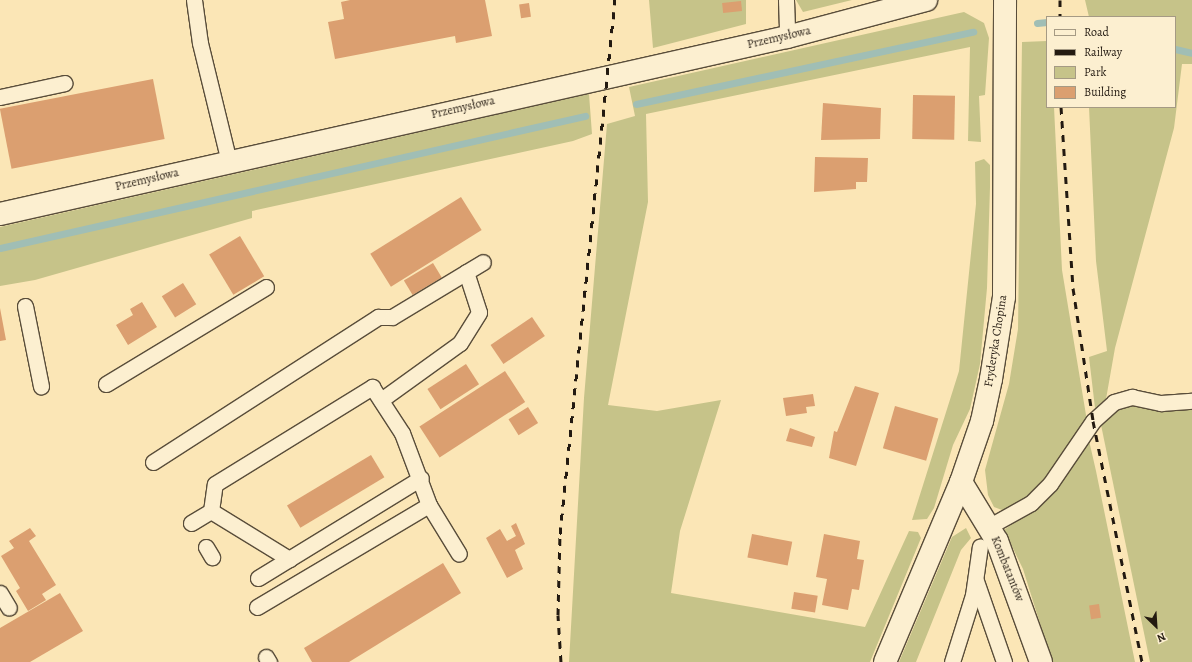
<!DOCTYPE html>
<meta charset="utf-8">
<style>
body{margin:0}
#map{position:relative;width:1192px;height:662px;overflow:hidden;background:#fbe6b6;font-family:Alegreya,serif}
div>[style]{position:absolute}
.green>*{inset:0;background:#c6c389}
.stream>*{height:7px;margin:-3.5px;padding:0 3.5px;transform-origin:3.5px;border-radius:3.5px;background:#a0beb5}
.building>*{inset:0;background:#db9f70;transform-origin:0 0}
.roads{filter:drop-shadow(1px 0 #594d3a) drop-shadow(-1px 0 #594d3a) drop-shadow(0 1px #594d3a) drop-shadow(0 -1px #594d3a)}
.service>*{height:15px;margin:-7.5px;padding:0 7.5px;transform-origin:7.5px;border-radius:7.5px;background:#fcefd0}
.minor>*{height:22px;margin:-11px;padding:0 11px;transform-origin:11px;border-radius:11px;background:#fcefd0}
.tertiary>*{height:22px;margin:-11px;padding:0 11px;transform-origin:11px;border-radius:11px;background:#fcefd0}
.rail>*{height:3px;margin-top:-1.5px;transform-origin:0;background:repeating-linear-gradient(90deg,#231a11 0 7px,transparent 0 14px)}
span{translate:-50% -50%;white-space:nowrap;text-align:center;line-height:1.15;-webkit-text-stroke:3px #fcefd0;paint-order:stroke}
.street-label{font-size:12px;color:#231a11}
.legend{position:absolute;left:1046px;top:16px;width:130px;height:92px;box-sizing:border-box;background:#fcefd0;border:1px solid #a59a84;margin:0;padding:5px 7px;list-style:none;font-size:12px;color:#231a11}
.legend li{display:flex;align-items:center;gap:8px;height:20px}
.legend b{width:20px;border:1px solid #a59a84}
.north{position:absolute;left:1136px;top:606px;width:40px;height:40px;-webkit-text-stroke:3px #fcefd0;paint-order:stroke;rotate:155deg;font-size:11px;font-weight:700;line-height:16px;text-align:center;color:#231a11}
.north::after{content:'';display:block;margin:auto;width:14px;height:18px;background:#231a11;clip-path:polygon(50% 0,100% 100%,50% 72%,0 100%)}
</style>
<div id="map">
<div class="green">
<i style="clip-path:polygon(649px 0,746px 0,746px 24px,653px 48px)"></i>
<i style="clip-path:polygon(796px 0,852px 0,803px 12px)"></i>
<i style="clip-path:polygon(1085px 0,1192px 0,1192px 64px,1182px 64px,1174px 128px,1115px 348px,1106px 399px,1095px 408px,1089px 357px,1107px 351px,1096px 261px,1089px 107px,1175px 107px,1175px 17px,1089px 17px)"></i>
<i style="clip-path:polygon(964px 12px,984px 23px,989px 38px,985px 95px,979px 96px,981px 142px,968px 141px,970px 47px,646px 114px,648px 202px,608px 405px,657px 411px,721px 400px,680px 531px,671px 593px,865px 627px,909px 531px,918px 532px,921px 538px,870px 662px,569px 662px,584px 398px,607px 124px,635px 116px,629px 87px)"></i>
<i style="clip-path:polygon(1047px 41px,1047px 107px,1054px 107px,1062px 270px,1087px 421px,1040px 489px,1018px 505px,1002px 510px,994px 507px,988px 495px,985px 470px,1009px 384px,1018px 329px,1022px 42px)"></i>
<i style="clip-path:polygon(589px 94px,592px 134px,573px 141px,252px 211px,252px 218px,35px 280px,0 286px,0 227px)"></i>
<i style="clip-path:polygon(984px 159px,990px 165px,990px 187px,987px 288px,980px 364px,970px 409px,953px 445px,934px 508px,927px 519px,912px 520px,959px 371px,976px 204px,975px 162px)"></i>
<i style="clip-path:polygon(1126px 403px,1192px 405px,1192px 662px,1150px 662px,1100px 420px)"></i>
<i style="clip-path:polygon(1088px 436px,1096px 471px,1135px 662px,1052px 662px,1023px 569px,1004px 530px,1029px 512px)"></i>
<i style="clip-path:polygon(966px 528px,971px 538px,961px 550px,916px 662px,899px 662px,952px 537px)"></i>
</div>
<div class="stream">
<i style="left:1037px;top:23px;width:10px;rotate:-6deg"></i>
<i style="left:1175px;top:49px;width:17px;rotate:13deg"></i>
<i style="left:636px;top:104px;width:345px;rotate:-12.1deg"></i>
<i style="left:0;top:248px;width:600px;rotate:-12.72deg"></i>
</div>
<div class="building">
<i style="clip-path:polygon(350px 0,485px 0,492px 36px,456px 43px,455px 36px,335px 59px,328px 22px,344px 19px,341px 2px)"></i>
<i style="left:741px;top:1px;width:10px;height:19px;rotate:84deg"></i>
<i style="left:529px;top:3px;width:14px;height:10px;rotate:82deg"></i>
<i style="left:153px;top:79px;width:61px;height:156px;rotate:79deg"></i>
<i style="left:913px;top:95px;width:42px;height:44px;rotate:1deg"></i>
<i style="clip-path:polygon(823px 103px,881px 108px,880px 139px,821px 140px)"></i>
<i style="clip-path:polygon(815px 157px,868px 158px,867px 182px,856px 182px,856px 189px,814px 192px)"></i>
<i style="left:461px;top:197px;width:39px;height:107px;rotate:58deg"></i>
<i style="left:240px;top:236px;width:47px;height:36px;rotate:59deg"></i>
<i style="left:433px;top:263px;width:17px;height:34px;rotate:59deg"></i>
<i style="left:183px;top:283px;width:25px;height:25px;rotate:58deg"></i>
<i style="clip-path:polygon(142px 302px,157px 327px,128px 345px,116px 325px,133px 315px,130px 309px)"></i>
<i style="clip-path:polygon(0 308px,6px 340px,0 341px)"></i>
<i style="left:532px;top:317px;width:23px;height:50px;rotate:56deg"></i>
<i style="left:466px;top:364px;width:24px;height:46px;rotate:57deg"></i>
<i style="left:505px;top:371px;width:37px;height:102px;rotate:57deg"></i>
<i style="clip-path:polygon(855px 386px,879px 393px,856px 466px,829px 458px,834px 431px,837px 432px)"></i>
<i style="clip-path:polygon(813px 394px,815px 406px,806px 407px,807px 413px,786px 416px,783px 398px)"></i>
<i style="left:895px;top:406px;width:45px;height:44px;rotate:16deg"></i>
<i style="left:528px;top:407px;width:19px;height:23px;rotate:58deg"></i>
<i style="clip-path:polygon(790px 428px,815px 437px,812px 447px,786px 441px)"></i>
<i style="left:371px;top:455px;width:26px;height:98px;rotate:59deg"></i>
<i style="clip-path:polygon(516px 523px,525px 544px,515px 550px,523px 569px,507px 578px,486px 538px,500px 529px,507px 541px,516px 536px,511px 526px)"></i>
<i style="clip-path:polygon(30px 528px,36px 536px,29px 541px,56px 585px,42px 594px,46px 600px,28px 611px,16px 591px,20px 588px,1px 556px,14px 548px,9px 541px)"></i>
<i style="left:752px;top:534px;width:41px;height:24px;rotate:11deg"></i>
<i style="clip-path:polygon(824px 534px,860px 541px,857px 559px,864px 560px,859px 590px,852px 589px,848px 610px,822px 605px,827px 579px,816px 577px)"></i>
<i style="clip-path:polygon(443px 563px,461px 593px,349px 662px,312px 662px,304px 648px)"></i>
<i style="left:794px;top:592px;width:24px;height:17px;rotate:9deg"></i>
<i style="clip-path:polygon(60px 593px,83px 631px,30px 662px,0 662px,0 628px)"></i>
<i style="left:1099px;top:604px;width:14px;height:10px;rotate:82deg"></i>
</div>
<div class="roads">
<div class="service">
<i style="left:194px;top:0;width:43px;rotate:82.1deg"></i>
<i style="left:200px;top:43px;width:122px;rotate:76.3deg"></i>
<i style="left:786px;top:0;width:37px;rotate:88deg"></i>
<i style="left:0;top:97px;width:66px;rotate:-12.2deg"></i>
<i style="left:25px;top:306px;width:82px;rotate:78.7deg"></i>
<i style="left:106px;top:384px;width:187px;rotate:-31.2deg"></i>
<i style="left:381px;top:400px;width:97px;rotate:-35.8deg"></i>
<i style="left:460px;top:343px;width:36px;rotate:-58deg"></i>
<i style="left:479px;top:312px;width:42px;rotate:-108deg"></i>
<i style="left:153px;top:462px;width:268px;rotate:-32.8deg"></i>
<i style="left:378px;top:317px;width:14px"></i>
<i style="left:392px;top:317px;width:106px;rotate:-31.1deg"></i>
<i style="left:211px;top:511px;width:92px;rotate:31.6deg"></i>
<i style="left:191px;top:523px;width:23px;rotate:-31deg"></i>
<i style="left:211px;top:511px;width:27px;rotate:-82deg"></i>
<i style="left:215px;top:484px;width:185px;rotate:-31.7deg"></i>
<i style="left:372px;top:387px;width:55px;rotate:56.9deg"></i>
<i style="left:402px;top:433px;width:77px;rotate:69.4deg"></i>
<i style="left:988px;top:527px;width:49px;rotate:-29.2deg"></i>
<i style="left:1031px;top:503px;width:27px;rotate:-45deg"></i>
<i style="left:1050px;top:484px;width:76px;rotate:-55.7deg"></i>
<i style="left:1093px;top:421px;width:28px;rotate:-42deg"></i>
<i style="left:1114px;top:402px;width:19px;rotate:-16deg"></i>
<i style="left:1132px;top:397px;width:30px;rotate:12deg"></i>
<i style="left:1161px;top:403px;width:31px;rotate:-4deg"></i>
<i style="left:206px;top:547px;width:12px;rotate:59deg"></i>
<i style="left:258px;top:578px;width:191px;rotate:-31.5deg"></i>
<i style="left:976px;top:581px;width:86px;rotate:70.9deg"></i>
<i style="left:0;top:593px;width:17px;rotate:59deg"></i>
<i style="left:257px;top:607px;width:200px;rotate:-30.7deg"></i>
<i style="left:429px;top:505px;width:57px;rotate:58.5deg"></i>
<i style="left:266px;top:657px;width:6px;rotate:59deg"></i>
<i style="left:952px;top:662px;width:70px;rotate:-72.6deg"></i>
<i style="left:973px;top:595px;width:49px;rotate:-81.9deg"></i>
</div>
<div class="minor">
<i style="left:0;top:214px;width:807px;rotate:-12.68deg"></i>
<i style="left:787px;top:37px;width:144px;rotate:-14.9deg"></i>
<i style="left:961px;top:482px;width:69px;rotate:58.6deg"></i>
<i style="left:997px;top:541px;width:129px;rotate:70deg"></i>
</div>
<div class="tertiary">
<i style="left:885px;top:662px;width:195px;rotate:-67.1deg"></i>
<i style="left:961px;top:482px;width:65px;rotate:-71deg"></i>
<i style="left:982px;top:421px;width:43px;rotate:-77.9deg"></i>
<i style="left:991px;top:379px;width:83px;rotate:-81deg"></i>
<i style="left:1004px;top:297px;width:297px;rotate:-89.8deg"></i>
</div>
</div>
<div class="rail">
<i style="left:1060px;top:0;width:17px;rotate:90deg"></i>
<i style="left:1061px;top:107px;width:181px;rotate:86.2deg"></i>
<i style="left:1073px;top:288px;width:134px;rotate:81.4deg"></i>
<i style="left:1093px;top:421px;width:246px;rotate:78.5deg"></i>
<i style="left:561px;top:662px;width:47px;rotate:-93.7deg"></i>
<i style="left:558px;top:615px;width:81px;rotate:-88.6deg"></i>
<i style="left:560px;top:534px;width:537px;rotate:-84.12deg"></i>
</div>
<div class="street-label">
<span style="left:779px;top:38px;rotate:-13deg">Przemysłowa</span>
<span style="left:463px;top:108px;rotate:-13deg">Przemysłowa</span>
<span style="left:147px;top:180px;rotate:-13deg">Przemysłowa</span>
<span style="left:996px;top:341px;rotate:-81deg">Fryderyka Chopina</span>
<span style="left:1007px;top:569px;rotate:68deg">Kombatantów</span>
</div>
<ul class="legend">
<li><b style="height:5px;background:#fcefd0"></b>Road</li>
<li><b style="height:5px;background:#231a11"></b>Railway</li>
<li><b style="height:11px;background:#c6c389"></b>Park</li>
<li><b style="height:11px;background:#db9f70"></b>Building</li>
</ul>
<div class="north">N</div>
</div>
